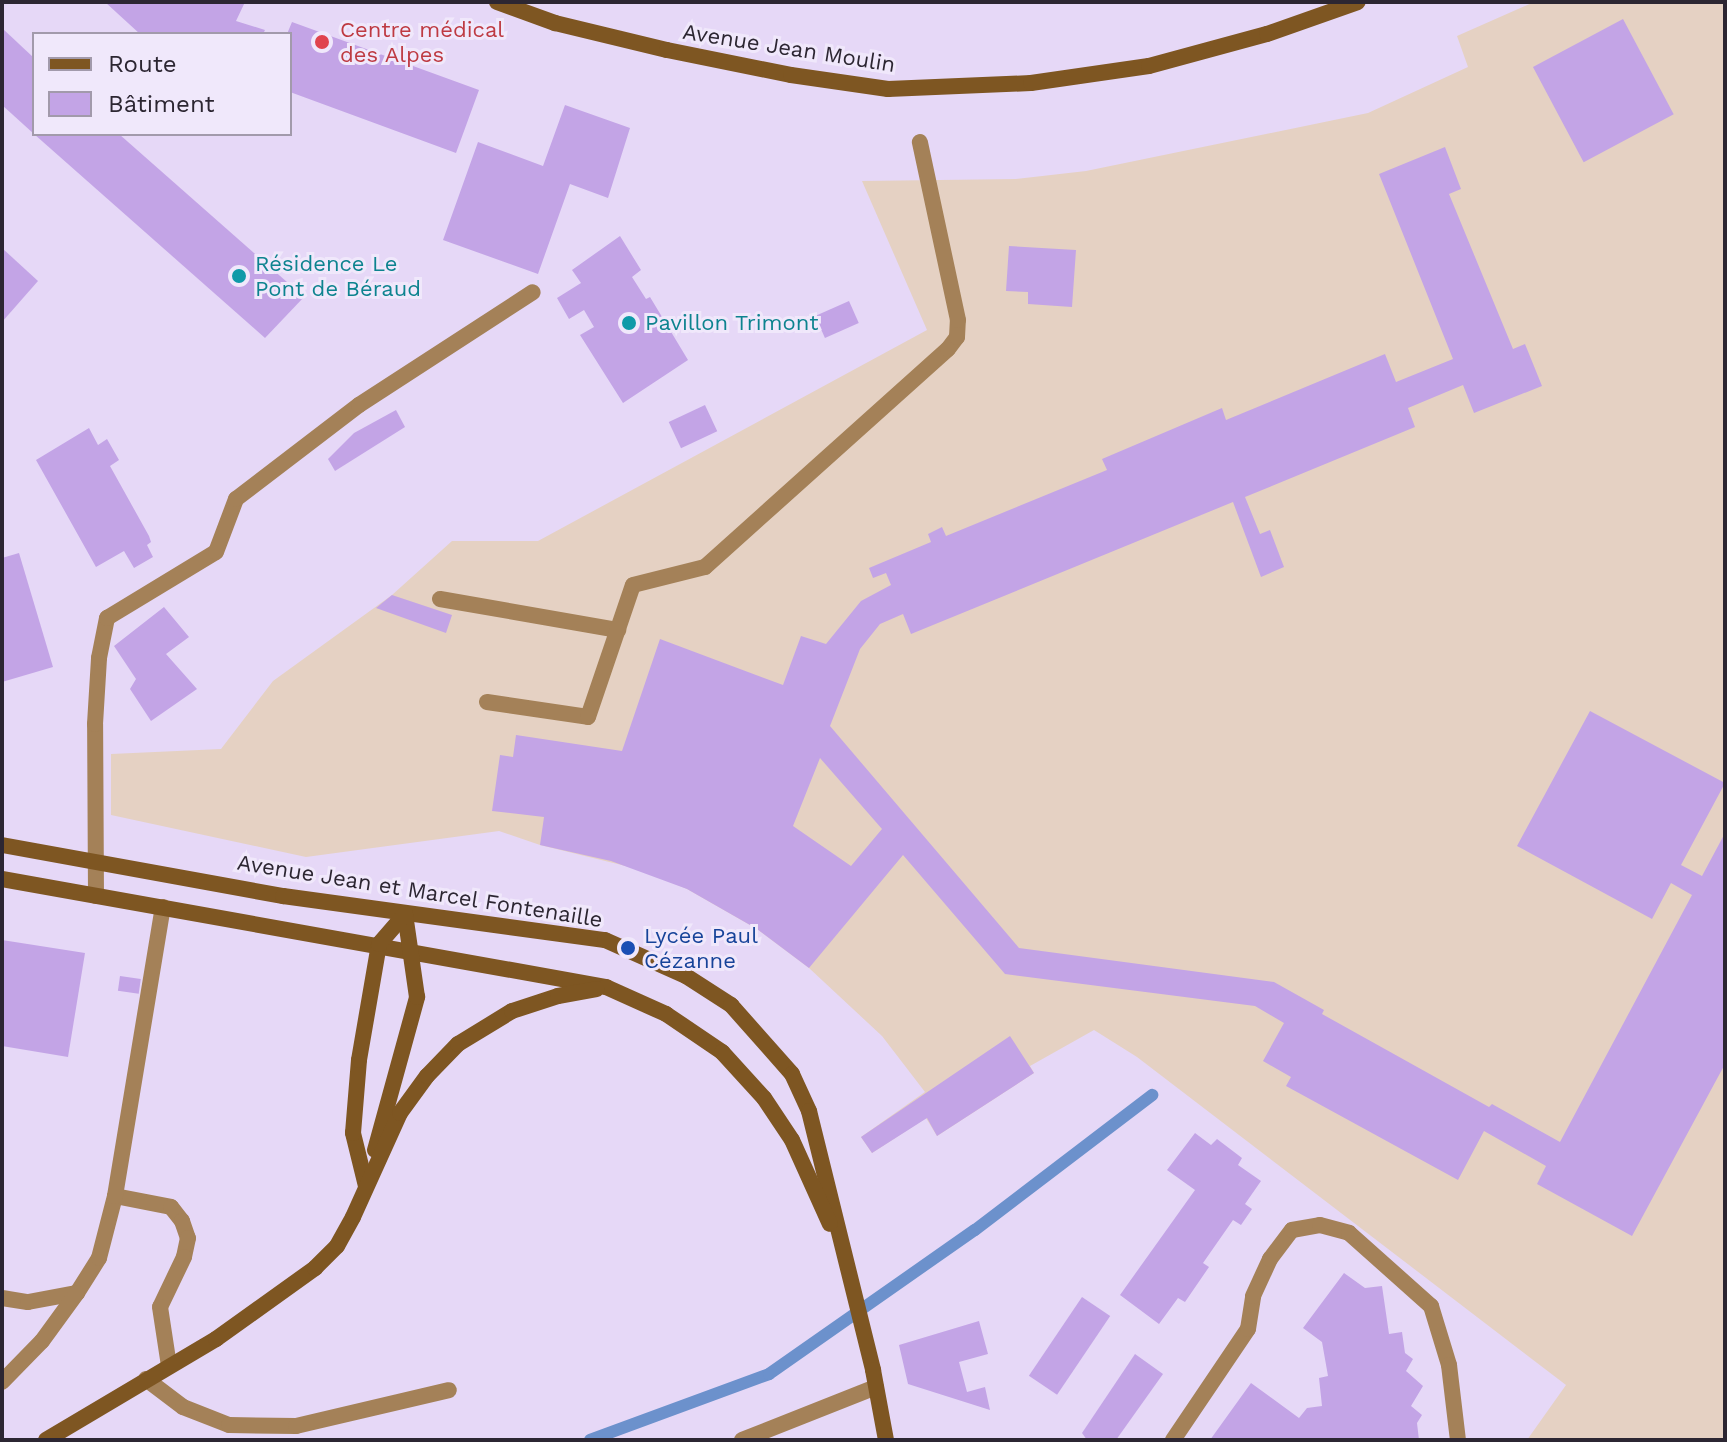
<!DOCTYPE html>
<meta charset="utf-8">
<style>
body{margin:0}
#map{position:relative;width:1727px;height:1442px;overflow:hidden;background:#e6d8f7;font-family:"Work Sans",sans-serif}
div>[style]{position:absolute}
.education>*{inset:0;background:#e5d1c3}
.stream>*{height:12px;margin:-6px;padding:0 6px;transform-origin:6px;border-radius:6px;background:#6c91cc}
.building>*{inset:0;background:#c3a4e6;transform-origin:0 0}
.service>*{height:16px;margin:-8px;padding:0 8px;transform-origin:8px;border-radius:8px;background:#a48158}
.minor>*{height:16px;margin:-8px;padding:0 8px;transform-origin:8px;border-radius:8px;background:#a48158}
.secondary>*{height:16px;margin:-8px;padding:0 8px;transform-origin:8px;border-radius:8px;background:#7e5622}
.dots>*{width:22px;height:22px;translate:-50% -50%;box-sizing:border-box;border:4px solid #f0e8fb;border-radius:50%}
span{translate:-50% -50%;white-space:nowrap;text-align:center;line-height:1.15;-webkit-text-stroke:6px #f0e8fb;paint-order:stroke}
.health-label{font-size:22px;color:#be3a42}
.left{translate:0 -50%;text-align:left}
.street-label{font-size:22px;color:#2c2632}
.culture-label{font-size:22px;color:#0d838f}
.transit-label{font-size:22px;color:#164399}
.frame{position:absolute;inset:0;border:4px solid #2c2632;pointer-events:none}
.legend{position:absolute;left:32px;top:32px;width:260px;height:104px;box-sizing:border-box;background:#f0e8fb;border:2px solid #a29aab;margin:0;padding:10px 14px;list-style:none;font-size:24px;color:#2c2632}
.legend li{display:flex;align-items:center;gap:16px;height:40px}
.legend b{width:40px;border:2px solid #a29aab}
</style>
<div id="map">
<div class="education">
<i style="clip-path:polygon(1534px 2px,1725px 2px,1725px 1440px,1527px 1440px,1566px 1385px,1137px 1057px,1094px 1030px,1030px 1066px,1034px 1073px,937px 1136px,926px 1118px,872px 1153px,861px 1137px,925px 1092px,882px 1036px,809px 968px,757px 929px,687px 889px,642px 870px,540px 845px,499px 831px,306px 857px,111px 815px,111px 754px,221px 749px,273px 681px,392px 595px,452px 541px,538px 541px,927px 330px,862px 181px,1016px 179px,1086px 171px,1368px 113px,1468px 67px,1457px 36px)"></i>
</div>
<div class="stream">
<i style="left:590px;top:1440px;width:191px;rotate:-20.2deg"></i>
<i style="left:769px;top:1374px;width:251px;rotate:-35deg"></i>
<i style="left:975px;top:1230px;width:223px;rotate:-37.3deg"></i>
</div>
<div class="building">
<i style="clip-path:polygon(105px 2px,245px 2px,236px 21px,265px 30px,263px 34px,140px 34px)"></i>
<i style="left:1623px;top:19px;width:108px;height:102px;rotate:62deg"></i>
<i style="clip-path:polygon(292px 22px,479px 90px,456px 153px,290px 92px,290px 34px,287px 34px)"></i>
<i style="clip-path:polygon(2px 28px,34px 58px,34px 134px,2px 105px)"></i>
<i style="clip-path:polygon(565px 105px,630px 128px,608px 198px,570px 184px,538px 274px,443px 240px,478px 142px,543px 166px)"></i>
<i style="clip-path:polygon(34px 134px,119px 134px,304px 297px,265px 338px)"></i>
<i style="clip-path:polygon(evenodd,1445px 147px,1461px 189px,1449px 194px,1513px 349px,1525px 344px,1542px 386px,1474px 413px,1463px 385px,1408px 408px,1415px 427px,1245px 497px,1260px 534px,1270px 530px,1284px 567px,1261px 577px,1233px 502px,911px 634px,903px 614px,880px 624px,860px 649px,830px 726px,1019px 948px,1274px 982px,1324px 1010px,1322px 1014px,1489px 1107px,1492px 1104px,1560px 1142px,1692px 895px,1671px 883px,1652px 919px,1517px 846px,1590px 711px,1725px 783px,1681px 865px,1702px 876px,1725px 833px,1725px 1064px,1632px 1236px,1537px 1184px,1546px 1166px,1484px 1131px,1458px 1180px,1286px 1086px,1291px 1077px,1263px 1061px,1284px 1023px,1255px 1006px,1005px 974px,903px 855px,809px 968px,757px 929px,687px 889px,611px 861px,540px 845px,544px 817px,492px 811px,500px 755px,513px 757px,516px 735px,622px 751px,660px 639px,783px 685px,801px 636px,826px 644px,861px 601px,891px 585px,886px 573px,873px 578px,869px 568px,931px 542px,928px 534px,942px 527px,946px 536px,1107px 470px,1102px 459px,1222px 408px,1226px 420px,1385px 354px,1396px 382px,1453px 359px,1379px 174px,1445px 147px,820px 758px,882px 829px,851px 866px,793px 826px,820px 758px)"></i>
<i style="clip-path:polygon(620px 236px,641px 270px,632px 277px,646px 299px,650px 297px,688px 360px,623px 403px,580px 335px,594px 327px,584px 310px,569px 319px,557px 298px,581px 283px,572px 270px)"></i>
<i style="clip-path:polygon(1009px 246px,1076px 250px,1072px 307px,1028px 304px,1028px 292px,1006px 291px)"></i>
<i style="clip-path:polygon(2px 248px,38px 281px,2px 322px)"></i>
<i style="left:849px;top:301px;width:24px;height:37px;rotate:66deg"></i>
<i style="left:705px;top:405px;width:29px;height:40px;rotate:65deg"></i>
<i style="clip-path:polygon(396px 410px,405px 427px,335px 471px,328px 459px,354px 433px)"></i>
<i style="clip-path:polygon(89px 428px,98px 445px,107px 439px,119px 460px,110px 466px,149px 536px,151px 542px,147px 545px,153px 557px,134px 568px,124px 551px,96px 567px,36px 460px)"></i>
<i style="clip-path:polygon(19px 553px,53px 667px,2px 682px,2px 558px)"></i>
<i style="clip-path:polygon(392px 595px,452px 615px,446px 633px,376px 608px)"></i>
<i style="clip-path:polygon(164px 607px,189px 637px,166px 654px,197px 689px,151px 721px,130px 689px,136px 679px,114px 646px)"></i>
<i style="clip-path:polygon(2px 940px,85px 953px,68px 1057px,2px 1046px)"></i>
<i style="left:120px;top:976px;width:21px;height:15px;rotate:8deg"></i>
<i style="clip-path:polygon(1010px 1036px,1034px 1073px,937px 1136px,927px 1118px,872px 1153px,861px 1137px)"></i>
<i style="clip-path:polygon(1195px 1133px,1211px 1145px,1217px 1139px,1242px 1158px,1238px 1165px,1261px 1181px,1245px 1204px,1252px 1209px,1241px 1225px,1233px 1220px,1203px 1263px,1209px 1267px,1185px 1302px,1178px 1298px,1159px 1324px,1120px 1295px,1195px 1190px,1167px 1170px)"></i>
<i style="clip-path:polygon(1344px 1273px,1365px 1288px,1382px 1286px,1389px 1334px,1402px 1332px,1405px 1353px,1413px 1359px,1406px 1371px,1423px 1386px,1411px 1406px,1422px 1415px,1417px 1423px,1419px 1440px,1210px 1440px,1251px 1383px,1299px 1418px,1307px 1408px,1322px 1406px,1319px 1378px,1328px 1376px,1322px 1342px,1303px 1328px)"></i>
<i style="left:1082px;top:1297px;width:34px;height:95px;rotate:34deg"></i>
<i style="clip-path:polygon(979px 1321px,988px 1354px,959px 1362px,967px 1392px,985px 1387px,990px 1410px,908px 1384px,899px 1345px)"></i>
<i style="clip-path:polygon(1135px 1354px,1163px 1374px,1116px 1440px,1087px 1440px,1082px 1433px)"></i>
</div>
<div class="service">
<i style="left:440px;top:599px;width:181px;rotate:9.9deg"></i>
<i style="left:487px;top:702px;width:102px;rotate:8.4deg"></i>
<i style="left:588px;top:717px;width:139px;rotate:-71.2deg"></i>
<i style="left:633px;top:585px;width:74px;rotate:-14deg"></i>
<i style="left:705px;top:567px;width:326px;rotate:-41.9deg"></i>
<i style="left:948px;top:349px;width:15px;rotate:-53deg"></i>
<i style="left:957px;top:337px;width:17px;rotate:-87deg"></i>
<i style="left:958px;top:320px;width:182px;rotate:-102.1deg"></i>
<i style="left:96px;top:896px;width:172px;rotate:-90.3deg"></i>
<i style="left:95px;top:724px;width:66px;rotate:-86.5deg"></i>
<i style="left:99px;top:658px;width:41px;rotate:-78.7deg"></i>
<i style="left:107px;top:618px;width:127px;rotate:-31.2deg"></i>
<i style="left:216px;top:552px;width:57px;rotate:-69.3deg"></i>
<i style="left:236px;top:499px;width:155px;rotate:-37.4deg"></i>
<i style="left:359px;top:405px;width:207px;rotate:-33deg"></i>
<i style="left:115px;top:1196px;width:57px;rotate:11.1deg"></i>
<i style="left:171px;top:1207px;width:18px;rotate:52deg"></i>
<i style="left:182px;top:1221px;width:18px;rotate:71deg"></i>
<i style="left:188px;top:1238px;width:19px;rotate:102deg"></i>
<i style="left:184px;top:1257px;width:55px;rotate:115.6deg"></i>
<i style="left:160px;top:1307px;width:60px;rotate:81.3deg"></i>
<i style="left:2px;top:1298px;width:26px;rotate:9deg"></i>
<i style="left:28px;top:1302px;width:50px;rotate:-10.4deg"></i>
<i style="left:77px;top:1293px;width:41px;rotate:-57.8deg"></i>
<i style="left:99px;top:1258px;width:64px;rotate:-75.5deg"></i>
<i style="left:115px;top:1196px;width:293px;rotate:-80.6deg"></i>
<i style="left:146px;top:1379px;width:46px;rotate:37.1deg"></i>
<i style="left:183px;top:1407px;width:49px;rotate:21.4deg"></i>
<i style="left:229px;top:1425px;width:67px;rotate:0.9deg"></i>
<i style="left:296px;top:1426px;width:157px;rotate:-13.2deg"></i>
<i style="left:2px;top:1382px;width:57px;rotate:-45.7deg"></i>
<i style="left:42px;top:1341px;width:59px;rotate:-53.9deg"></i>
<i style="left:1173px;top:1440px;width:134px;rotate:-56deg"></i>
<i style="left:1248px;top:1329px;width:33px;rotate:-81deg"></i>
<i style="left:1253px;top:1296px;width:41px;rotate:-65.3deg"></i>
<i style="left:1270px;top:1259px;width:36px;rotate:-53deg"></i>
<i style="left:1292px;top:1230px;width:28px;rotate:-10deg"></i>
<i style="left:1320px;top:1225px;width:30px;rotate:15deg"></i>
<i style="left:1349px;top:1233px;width:110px;rotate:41.7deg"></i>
<i style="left:1431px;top:1306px;width:62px;rotate:73deg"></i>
<i style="left:1449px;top:1365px;width:76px;rotate:83.2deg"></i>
</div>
<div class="minor">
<i style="left:742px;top:1440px;width:144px;rotate:-21.6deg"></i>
</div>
<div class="secondary">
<i style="left:497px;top:2px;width:62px;rotate:19.9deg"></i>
<i style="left:555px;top:23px;width:115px;rotate:13.6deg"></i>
<i style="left:667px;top:50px;width:126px;rotate:11.4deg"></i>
<i style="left:791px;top:75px;width:98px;rotate:8.2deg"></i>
<i style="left:888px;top:89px;width:143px;rotate:-2.4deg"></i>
<i style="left:1031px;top:83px;width:119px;rotate:-8.2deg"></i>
<i style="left:1149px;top:66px;width:122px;rotate:-15.2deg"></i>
<i style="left:1267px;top:34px;width:96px;rotate:-19.4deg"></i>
<i style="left:2px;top:845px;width:286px;rotate:10.3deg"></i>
<i style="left:283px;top:896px;width:325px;rotate:7.8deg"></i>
<i style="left:605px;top:940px;width:89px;rotate:24deg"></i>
<i style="left:686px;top:976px;width:54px;rotate:32.8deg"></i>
<i style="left:731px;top:1005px;width:92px;rotate:48.5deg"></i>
<i style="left:792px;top:1074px;width:41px;rotate:65.3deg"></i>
<i style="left:809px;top:1111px;width:267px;rotate:76.1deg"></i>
<i style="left:873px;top:1370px;width:71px;rotate:79.5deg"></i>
<i style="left:2px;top:879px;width:614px;rotate:10.14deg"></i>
<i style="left:606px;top:987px;width:66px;rotate:24.2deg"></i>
<i style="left:666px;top:1014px;width:68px;rotate:34.2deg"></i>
<i style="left:722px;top:1052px;width:62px;rotate:47.6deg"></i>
<i style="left:764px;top:1098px;width:50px;rotate:56.3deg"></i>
<i style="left:792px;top:1140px;width:92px;rotate:65.7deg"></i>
<i style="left:375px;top:1150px;width:159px;rotate:-74.6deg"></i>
<i style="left:417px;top:997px;width:84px;rotate:-98.2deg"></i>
<i style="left:366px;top:1186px;width:55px;rotate:-103.8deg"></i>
<i style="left:353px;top:1133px;width:73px;rotate:-85.3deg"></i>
<i style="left:359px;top:1060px;width:118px;rotate:-80.2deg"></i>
<i style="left:379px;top:944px;width:40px;rotate:-49deg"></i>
<i style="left:46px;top:1440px;width:198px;rotate:-30.7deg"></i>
<i style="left:216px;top:1339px;width:122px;rotate:-35.6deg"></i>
<i style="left:315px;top:1268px;width:31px;rotate:-45deg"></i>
<i style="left:337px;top:1246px;width:33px;rotate:-61deg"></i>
<i style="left:353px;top:1217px;width:114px;rotate:-65.7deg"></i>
<i style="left:400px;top:1113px;width:46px;rotate:-53.9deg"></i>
<i style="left:427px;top:1076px;width:45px;rotate:-45.9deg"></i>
<i style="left:458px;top:1044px;width:63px;rotate:-31.4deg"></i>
<i style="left:512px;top:1011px;width:48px;rotate:-18.1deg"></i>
<i style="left:558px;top:996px;width:39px;rotate:-10deg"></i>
</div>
<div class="dots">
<i style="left:322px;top:42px;background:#e0444e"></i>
<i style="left:239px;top:276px;background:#0f9aa8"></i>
<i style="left:629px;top:323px;background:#0f9aa8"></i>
<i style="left:628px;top:948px;background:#1a4fb4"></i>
</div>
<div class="health-label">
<span class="left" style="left:340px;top:42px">Centre médical<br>des Alpes</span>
</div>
<div class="street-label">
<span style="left:789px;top:48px;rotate:9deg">Avenue Jean Moulin</span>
<span style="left:420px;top:891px;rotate:9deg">Avenue Jean et Marcel Fontenaille</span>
</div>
<div class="culture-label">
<span class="left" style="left:255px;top:276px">Résidence Le<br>Pont de Béraud</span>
<span class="left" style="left:645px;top:323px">Pavillon Trimont</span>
</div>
<div class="transit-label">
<span class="left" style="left:644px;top:948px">Lycée Paul<br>Cézanne</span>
</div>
<div class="frame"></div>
<ul class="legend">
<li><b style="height:10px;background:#7e5622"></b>Route</li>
<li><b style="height:22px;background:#c3a4e6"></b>Bâtiment</li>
</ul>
</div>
